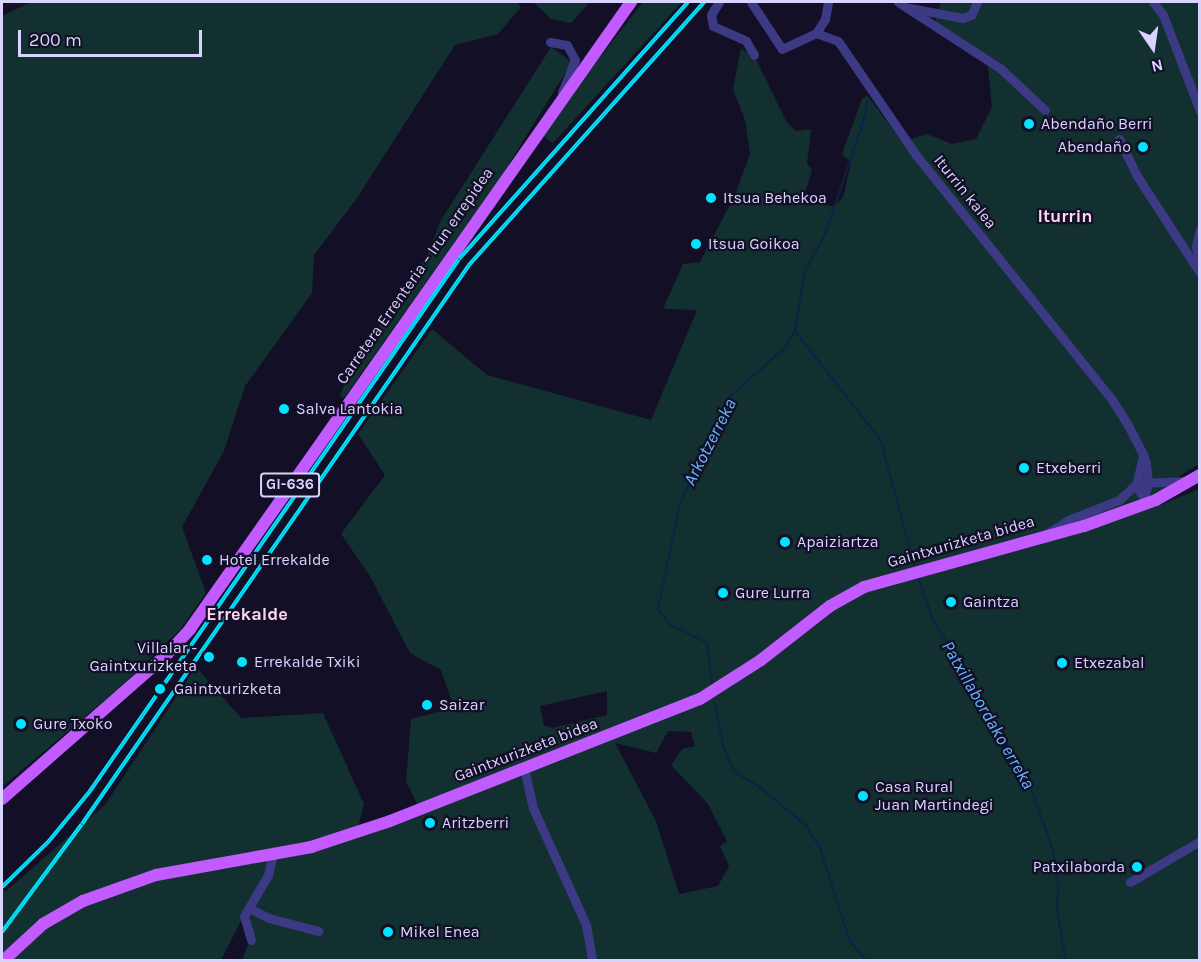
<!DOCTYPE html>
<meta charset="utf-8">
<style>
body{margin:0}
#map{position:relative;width:1201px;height:962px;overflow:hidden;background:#130f26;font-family:Karla,sans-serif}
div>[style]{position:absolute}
.green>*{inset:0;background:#12302f}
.stream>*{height:1.5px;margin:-0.75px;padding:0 0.75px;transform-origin:0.75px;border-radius:0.75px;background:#0c2248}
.minor>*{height:9px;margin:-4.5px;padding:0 4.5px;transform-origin:4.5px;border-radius:4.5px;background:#3d3a85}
.major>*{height:12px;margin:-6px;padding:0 6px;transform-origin:6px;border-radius:6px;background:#c25bff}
.rail>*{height:4px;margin-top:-2px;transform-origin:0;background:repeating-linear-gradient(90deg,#130f26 0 4.5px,#00e5ff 0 9px);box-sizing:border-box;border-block:2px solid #00e5ff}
.dots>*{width:16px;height:16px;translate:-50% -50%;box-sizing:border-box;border:3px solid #130f26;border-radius:50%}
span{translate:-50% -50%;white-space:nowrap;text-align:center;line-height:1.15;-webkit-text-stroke:4.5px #130f26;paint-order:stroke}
.shield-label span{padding:2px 4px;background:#130f26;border:2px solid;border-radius:4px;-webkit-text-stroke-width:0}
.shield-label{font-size:15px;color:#d9d4ff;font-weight:700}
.poi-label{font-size:16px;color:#d9d4ff}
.left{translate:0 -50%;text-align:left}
.right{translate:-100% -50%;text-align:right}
.street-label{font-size:16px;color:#d9d4ff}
.neighbourhood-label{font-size:18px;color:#ffd6f0;font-weight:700}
.water-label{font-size:18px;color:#62b6ff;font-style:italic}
.frame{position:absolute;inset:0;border:3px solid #d9d4ff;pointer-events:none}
.north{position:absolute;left:1123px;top:18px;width:60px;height:60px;-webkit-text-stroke:4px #130f26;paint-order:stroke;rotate:167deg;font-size:16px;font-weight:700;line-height:24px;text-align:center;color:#d9d4ff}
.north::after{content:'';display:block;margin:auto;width:21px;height:27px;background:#d9d4ff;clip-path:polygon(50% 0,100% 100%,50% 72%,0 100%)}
.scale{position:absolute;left:18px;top:30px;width:184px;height:27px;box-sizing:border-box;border:3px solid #d9d4ff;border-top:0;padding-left:8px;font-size:18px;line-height:21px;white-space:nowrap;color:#d9d4ff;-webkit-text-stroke:4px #130f26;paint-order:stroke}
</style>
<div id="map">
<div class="green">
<i style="clip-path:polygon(31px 2px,517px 2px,521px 7px,498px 34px,455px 45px,357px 198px,314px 255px,312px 293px,245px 386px,224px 451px,182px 527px,206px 593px,180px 630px,118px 689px,2px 787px,2px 16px)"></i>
<i style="clip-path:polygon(533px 2px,590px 2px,571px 23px,551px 19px)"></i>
<i style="clip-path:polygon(643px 2px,682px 2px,553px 143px,540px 134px)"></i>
<i style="clip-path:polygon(evenodd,941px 2px,1199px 2px,1199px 464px,1168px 483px,1158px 506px,1199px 489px,1199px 960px,242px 960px,249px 942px,242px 919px,221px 960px,6px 960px,2px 956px,2px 888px,6px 891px,105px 805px,196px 667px,241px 718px,323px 713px,364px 804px,357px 832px,422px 814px,406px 781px,411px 719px,454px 708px,441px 670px,410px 653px,370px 576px,341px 534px,385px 475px,358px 434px,432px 329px,487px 375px,651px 420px,697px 310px,663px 309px,683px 264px,700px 262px,735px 195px,750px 154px,745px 120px,733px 89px,741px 48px,757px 61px,786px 121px,796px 131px,811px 129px,807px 163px,812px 170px,804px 197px,834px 207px,843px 197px,851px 162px,842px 154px,862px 99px,867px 95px,902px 142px,927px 134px,952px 144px,976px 139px,992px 107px,987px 58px,935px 22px,941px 2px,607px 691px,607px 715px,552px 728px,544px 725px,540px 706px,607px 691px,941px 2px,668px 731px,691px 732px,695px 746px,682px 749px,671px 765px,708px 804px,727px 841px,720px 846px,729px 866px,718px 886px,679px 894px,656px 821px,615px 743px,656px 753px,668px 731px)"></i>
<i style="clip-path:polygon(551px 47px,572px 62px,504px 172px,344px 398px,340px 396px,351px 366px,427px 255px,441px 220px)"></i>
</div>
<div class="stream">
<i style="left:796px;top:332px;width:137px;rotate:51.8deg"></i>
<i style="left:881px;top:440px;width:131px;rotate:74.9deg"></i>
<i style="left:919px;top:579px;width:45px;rotate:70.3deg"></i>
<i style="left:934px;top:621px;width:113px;rotate:58deg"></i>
<i style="left:994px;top:717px;width:85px;rotate:62.8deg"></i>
<i style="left:1033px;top:793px;width:59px;rotate:70.3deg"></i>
<i style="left:1053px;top:849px;width:40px;rotate:81.5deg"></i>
<i style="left:1059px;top:889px;width:18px;rotate:96deg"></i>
<i style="left:1057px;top:907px;width:54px;rotate:80.4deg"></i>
<i style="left:712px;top:683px;width:40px;rotate:-97.1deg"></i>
<i style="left:707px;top:643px;width:41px;rotate:-154.1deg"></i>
<i style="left:670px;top:625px;width:20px;rotate:-127deg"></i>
<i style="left:658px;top:609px;width:108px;rotate:-78.3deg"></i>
<i style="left:680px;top:503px;width:115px;rotate:-65.4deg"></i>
<i style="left:728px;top:398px;width:74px;rotate:-41.2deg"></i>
<i style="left:784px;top:349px;width:21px;rotate:-59deg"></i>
<i style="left:795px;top:331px;width:58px;rotate:-81deg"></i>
<i style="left:804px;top:274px;width:47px;rotate:-62.4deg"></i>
<i style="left:826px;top:232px;width:118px;rotate:-71.3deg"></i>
<i style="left:864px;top:120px;width:20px;rotate:-81deg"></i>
<i style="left:715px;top:703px;width:46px;rotate:78.7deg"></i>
<i style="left:724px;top:748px;width:26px;rotate:65deg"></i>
<i style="left:735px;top:772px;width:26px;rotate:31deg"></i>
<i style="left:757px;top:785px;width:63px;rotate:39.2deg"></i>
<i style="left:806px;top:825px;width:26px;rotate:58deg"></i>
<i style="left:820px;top:847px;width:99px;rotate:72.3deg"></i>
<i style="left:850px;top:941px;width:25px;rotate:50deg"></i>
</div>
<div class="minor">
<i style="left:719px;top:2px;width:15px;rotate:122deg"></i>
<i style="left:711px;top:15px;width:11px;rotate:80deg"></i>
<i style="left:713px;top:26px;width:36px;rotate:24deg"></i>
<i style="left:746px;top:41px;width:16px;rotate:60deg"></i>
<i style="left:751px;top:2px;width:56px;rotate:56.6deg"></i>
<i style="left:782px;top:49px;width:38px;rotate:-25deg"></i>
<i style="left:816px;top:33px;width:23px;rotate:20deg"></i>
<i style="left:838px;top:41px;width:138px;rotate:55.6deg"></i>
<i style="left:916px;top:155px;width:312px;rotate:51.3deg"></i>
<i style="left:1111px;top:398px;width:32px;rotate:58deg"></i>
<i style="left:1128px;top:425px;width:34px;rotate:63deg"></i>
<i style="left:1143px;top:455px;width:9px;rotate:69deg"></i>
<i style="left:1146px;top:463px;width:20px;rotate:84deg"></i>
<i style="left:1148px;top:483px;width:16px;rotate:105deg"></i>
<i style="left:1144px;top:498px;width:14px;rotate:-124deg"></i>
<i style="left:1136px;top:486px;width:32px;rotate:-77deg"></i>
<i style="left:898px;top:2px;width:123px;rotate:33deg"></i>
<i style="left:1001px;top:69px;width:60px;rotate:43deg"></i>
<i style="left:1153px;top:2px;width:16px;rotate:52deg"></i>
<i style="left:1163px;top:15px;width:103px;rotate:68.9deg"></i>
<i style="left:910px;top:8px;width:54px;rotate:10.7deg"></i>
<i style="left:963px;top:18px;width:9px;rotate:-21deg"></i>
<i style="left:971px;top:15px;width:14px;rotate:-65deg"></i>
<i style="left:816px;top:33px;width:17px;rotate:-57deg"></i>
<i style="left:825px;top:19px;width:17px;rotate:-80deg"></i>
<i style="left:550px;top:42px;width:17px;rotate:10deg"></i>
<i style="left:567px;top:45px;width:17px;rotate:62deg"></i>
<i style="left:575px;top:60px;width:35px;rotate:112deg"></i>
<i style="left:1119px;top:139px;width:41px;rotate:64.1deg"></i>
<i style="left:1137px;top:176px;width:116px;rotate:57deg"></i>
<i style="left:1200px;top:229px;width:17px;rotate:103deg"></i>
<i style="left:1196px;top:246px;width:21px;rotate:79deg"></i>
<i style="left:1142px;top:483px;width:43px;rotate:-2.7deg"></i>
<i style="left:1046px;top:534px;width:26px;rotate:-32deg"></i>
<i style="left:1068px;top:520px;width:55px;rotate:-21.4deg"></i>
<i style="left:1119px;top:500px;width:25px;rotate:-43deg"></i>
<i style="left:524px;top:768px;width:41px;rotate:77.3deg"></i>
<i style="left:533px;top:808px;width:128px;rotate:65.6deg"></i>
<i style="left:586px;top:925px;width:36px;rotate:80deg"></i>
<i style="left:1130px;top:882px;width:81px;rotate:-30.4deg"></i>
<i style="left:249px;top:908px;width:22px;rotate:27deg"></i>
<i style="left:269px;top:918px;width:51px;rotate:14.9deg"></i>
<i style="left:251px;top:940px;width:25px;rotate:-106deg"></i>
<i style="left:244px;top:916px;width:48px;rotate:-59.7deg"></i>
<i style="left:268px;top:875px;width:22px;rotate:-77deg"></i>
</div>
<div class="major">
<i style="left:2px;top:799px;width:221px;rotate:-41.3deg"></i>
<i style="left:168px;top:653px;width:33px;rotate:-47deg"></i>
<i style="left:190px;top:629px;width:767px;rotate:-54.88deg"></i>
<i style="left:4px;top:960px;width:53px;rotate:-42.7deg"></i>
<i style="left:43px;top:924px;width:46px;rotate:-29.9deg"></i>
<i style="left:83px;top:901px;width:77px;rotate:-19.6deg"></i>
<i style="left:156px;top:875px;width:158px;rotate:-10.2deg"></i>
<i style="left:311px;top:847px;width:83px;rotate:-18.2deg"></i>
<i style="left:390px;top:821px;width:333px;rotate:-21.5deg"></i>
<i style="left:700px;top:699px;width:72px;rotate:-32.6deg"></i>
<i style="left:761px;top:660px;width:88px;rotate:-38deg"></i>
<i style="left:830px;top:606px;width:39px;rotate:-29deg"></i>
<i style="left:864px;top:587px;width:228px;rotate:-15.5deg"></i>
<i style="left:1084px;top:526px;width:77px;rotate:-19.9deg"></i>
<i style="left:1156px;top:500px;width:51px;rotate:-29.6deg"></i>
</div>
<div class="rail">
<i style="left:2px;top:887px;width:66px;rotate:-44.4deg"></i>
<i style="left:49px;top:841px;width:65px;rotate:-50.6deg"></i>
<i style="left:90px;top:791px;width:647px;rotate:-55.25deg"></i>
<i style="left:459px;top:259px;width:344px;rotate:-48.3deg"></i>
<i style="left:2px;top:932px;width:134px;rotate:-53.5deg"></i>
<i style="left:82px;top:824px;width:680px;rotate:-55.3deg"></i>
<i style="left:469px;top:265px;width:353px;rotate:-48.2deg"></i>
</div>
<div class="dots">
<i style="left:1029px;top:124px;background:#00e5ff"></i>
<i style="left:1143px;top:147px;background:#00e5ff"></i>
<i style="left:711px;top:198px;background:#00e5ff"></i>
<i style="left:696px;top:244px;background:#00e5ff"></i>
<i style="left:284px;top:409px;background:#00e5ff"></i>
<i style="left:1024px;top:468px;background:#00e5ff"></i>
<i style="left:785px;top:542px;background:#00e5ff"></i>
<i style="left:207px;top:560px;background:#00e5ff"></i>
<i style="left:723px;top:593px;background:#00e5ff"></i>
<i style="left:951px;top:602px;background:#00e5ff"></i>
<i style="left:209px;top:657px;background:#00e5ff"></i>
<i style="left:242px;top:662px;background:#00e5ff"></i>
<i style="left:1062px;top:663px;background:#00e5ff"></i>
<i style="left:160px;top:689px;background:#00e5ff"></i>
<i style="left:427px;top:705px;background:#00e5ff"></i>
<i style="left:21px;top:724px;background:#00e5ff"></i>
<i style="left:863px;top:796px;background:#00e5ff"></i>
<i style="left:430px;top:823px;background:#00e5ff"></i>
<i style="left:1137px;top:867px;background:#00e5ff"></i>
<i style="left:388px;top:932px;background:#00e5ff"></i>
</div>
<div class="shield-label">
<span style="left:290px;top:485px">GI-636</span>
</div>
<div class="poi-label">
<span class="left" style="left:1041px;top:124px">Abendaño Berri</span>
<span class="right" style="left:1131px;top:147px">Abendaño</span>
<span class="left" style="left:723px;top:198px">Itsua Behekoa</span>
<span class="left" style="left:708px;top:244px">Itsua Goikoa</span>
<span class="left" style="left:296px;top:409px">Salva Lantokia</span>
<span class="left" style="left:1036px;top:468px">Etxeberri</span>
<span class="left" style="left:797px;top:542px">Apaiziartza</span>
<span class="left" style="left:219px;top:560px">Hotel Errekalde</span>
<span class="left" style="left:735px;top:593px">Gure Lurra</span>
<span class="left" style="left:963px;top:602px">Gaintza</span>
<span class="right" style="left:197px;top:657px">Villalar -<br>Gaintxurizketa</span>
<span class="left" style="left:254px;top:662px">Errekalde Txiki</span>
<span class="left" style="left:1074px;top:663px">Etxezabal</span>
<span class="left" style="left:174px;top:689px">Gaintxurizketa</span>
<span class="left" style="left:439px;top:705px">Saizar</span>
<span class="left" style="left:33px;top:724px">Gure Txoko</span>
<span class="left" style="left:875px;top:796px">Casa Rural<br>Juan Martindegi</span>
<span class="left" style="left:442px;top:823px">Aritzberri</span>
<span class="right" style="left:1125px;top:867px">Patxilaborda</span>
<span class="left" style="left:400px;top:932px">Mikel Enea</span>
</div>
<div class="street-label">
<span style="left:965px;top:192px;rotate:51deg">Iturrin kalea</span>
<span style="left:415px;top:276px;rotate:-55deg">Carretera Errenteria – Irun errepidea</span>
<span style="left:961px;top:542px;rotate:-16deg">Gaintxurizketa bidea</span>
<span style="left:526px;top:750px;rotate:-21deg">Gaintxurizketa bidea</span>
</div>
<div class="neighbourhood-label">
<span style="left:1065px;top:216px">Iturrin</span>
<span style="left:247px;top:614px">Errekalde</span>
</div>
<div class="water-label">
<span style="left:710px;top:442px;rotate:-63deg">Arkotzerreka</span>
<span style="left:988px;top:715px;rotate:60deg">Patxillabordako erreka</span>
</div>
<div class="frame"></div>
<div class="north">N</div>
<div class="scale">200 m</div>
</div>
